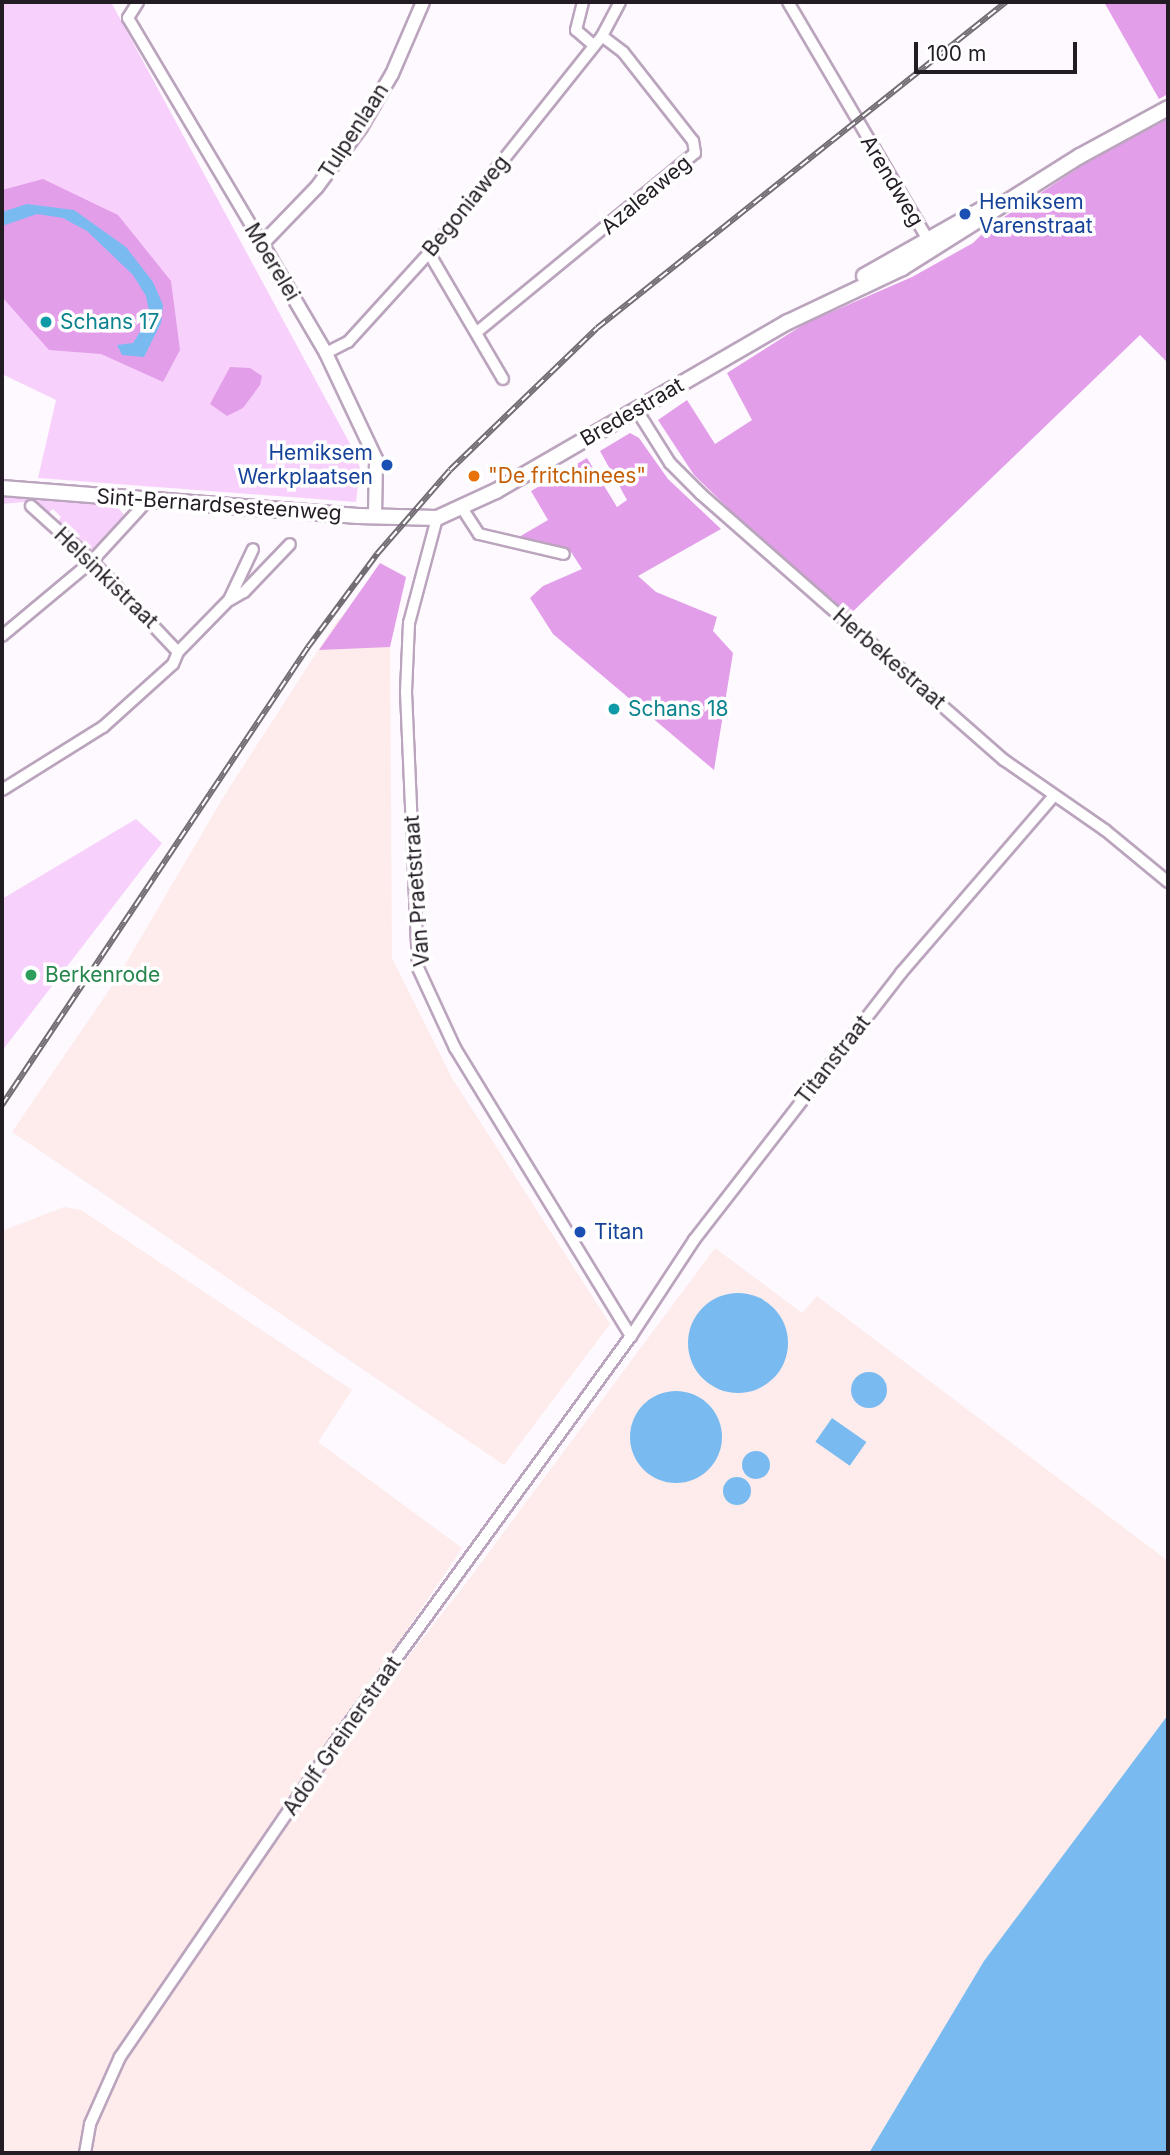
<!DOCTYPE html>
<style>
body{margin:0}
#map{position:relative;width:1170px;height:2155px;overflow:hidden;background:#fef9fe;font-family:Inter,sans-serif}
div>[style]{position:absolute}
.industrial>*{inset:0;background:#fdeceb}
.green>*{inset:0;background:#f7d1fb}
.forest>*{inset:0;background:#e39eea}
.water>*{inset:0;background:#79bbf1;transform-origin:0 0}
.round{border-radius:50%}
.roads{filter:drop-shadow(2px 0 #bba4bd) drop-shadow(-2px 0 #bba4bd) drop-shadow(0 2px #bba4bd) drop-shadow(0 -2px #bba4bd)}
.minor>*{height:10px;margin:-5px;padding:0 5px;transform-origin:5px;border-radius:5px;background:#fff}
.tertiary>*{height:12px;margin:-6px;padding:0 6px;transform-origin:6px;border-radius:6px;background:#fff}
.secondary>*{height:14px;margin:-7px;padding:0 7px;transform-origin:7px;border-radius:7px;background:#fff}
.rail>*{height:6px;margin-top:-3px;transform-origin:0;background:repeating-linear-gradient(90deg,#fff 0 10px,#736c74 0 20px);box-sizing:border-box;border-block:2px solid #736c74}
.dots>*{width:19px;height:19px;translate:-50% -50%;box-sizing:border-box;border:4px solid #fff;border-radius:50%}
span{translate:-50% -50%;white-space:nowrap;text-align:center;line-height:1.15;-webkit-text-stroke:7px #fff;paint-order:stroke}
.street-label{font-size:21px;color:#241c25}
.transit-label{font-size:21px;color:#164399}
.left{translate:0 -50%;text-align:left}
.right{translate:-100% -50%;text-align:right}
.culture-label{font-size:21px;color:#0d838f}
.food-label{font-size:21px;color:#c56008}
.leisure-label{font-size:21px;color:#27864d}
.frame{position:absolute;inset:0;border:4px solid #241c25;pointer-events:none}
.scale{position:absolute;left:914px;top:42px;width:163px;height:32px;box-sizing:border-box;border:4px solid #241c25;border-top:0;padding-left:9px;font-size:21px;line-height:24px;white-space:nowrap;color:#241c25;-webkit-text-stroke:5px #fff;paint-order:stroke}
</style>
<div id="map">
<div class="industrial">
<i style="clip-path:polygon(339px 618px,390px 640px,392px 958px,452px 1078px,610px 1324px,504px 1465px,12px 1132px,116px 980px,224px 796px)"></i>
<i style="clip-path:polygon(64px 1207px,81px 1210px,352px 1390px,318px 1442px,462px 1548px,276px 1825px,463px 1587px,715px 1248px,802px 1313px,817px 1296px,1168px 1561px,1168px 1747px,890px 2153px,2px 2153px,2px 1231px)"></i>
</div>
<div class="green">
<i style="clip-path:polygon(2px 2px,111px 2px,355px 453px,360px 468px,356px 502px,38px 478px,56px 400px,2px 374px)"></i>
<i style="clip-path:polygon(2px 495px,116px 505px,124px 515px,95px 550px,78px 546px,74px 542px,80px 536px,69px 525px,62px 530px,56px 524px,61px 517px,53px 509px,47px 514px,33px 501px,2px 504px)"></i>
<i style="clip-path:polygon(136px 819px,162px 843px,2px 1051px,2px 899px)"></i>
</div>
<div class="forest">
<i style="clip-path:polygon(1104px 2px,1168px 2px,1168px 94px,1159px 99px)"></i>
<i style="clip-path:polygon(1168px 119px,1168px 363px,1140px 335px,844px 620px,694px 475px,658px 420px,687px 400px,715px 444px,752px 420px,727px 373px,806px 323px,912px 277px,973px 243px,984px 232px,987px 236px,1001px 227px,998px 221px,1089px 161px)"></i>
<i style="clip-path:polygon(43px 179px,118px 215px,171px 281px,180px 350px,163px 382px,101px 354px,49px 350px,2px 297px,2px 190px)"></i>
<i style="clip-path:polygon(230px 367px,250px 368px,262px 376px,260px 385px,243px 408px,227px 416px,210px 404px)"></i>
<i style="clip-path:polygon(630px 433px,639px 438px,668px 479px,721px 529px,638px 576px,656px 592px,717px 617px,713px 631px,733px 653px,714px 770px,553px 634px,530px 598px,543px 586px,582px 569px,571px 552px,519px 537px,548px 520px,531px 491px,587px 458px,617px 507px,627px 500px,600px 451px)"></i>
<i style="clip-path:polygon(380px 563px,406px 577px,390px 647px,319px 650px)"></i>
</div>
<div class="water">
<i style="clip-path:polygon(27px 204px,74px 210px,126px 247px,153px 282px,163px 305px,161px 323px,144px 357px,122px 355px,117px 345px,133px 343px,150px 316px,146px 296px,133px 275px,87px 231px,63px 218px,37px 214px,2px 226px,2px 212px)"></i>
<i class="round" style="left:688px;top:1293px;width:100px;height:100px"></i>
<i class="round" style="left:851px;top:1372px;width:36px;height:36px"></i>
<i class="round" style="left:630px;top:1391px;width:92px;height:92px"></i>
<i style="left:832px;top:1418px;width:42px;height:29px;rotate:35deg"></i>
<i class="round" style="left:742px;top:1451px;width:28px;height:28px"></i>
<i class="round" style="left:723px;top:1477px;width:28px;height:28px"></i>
<i style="clip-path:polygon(1168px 1715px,1168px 2153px,869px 2153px,984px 1961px)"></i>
</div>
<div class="roads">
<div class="minor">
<i style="left:138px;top:2px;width:19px;rotate:122deg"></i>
<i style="left:128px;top:18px;width:263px;rotate:59.3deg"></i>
<i style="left:583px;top:2px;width:29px;rotate:104deg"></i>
<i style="left:576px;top:30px;width:23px;rotate:41deg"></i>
<i style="left:788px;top:2px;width:276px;rotate:59.5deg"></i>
<i style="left:429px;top:253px;width:146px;rotate:59.6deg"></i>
<i style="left:477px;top:332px;width:282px;rotate:-39.4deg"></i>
<i style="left:695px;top:153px;width:12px;rotate:-99deg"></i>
<i style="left:693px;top:141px;width:113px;rotate:-128.2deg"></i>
<i style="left:623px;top:52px;width:26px;rotate:-143deg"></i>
<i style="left:326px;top:353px;width:25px;rotate:-27deg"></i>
<i style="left:348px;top:342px;width:120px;rotate:-47.7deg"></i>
<i style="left:429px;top:253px;width:278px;rotate:-51.4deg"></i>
<i style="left:602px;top:36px;width:38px;rotate:-62deg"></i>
<i style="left:636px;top:409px;width:64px;rotate:57.8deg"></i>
<i style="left:670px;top:463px;width:44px;rotate:45deg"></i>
<i style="left:701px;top:494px;width:403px;rotate:41.3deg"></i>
<i style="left:1004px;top:760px;width:123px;rotate:34.7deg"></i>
<i style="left:1105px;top:830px;width:82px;rotate:39.5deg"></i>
<i style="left:31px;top:506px;width:82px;rotate:42deg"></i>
<i style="left:92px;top:561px;width:125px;rotate:46.6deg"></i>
<i style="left:462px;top:508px;width:31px;rotate:57deg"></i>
<i style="left:479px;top:534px;width:87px;rotate:13.2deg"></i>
<i style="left:437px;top:518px;width:109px;rotate:104.9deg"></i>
<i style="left:409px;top:623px;width:69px;rotate:92.5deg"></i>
<i style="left:406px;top:692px;width:276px;rotate:87.5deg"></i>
<i style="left:418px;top:968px;width:88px;rotate:65.2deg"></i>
<i style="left:455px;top:1048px;width:338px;rotate:58.6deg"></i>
<i style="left:230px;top:600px;width:16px;rotate:-30deg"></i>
<i style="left:244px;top:592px;width:66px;rotate:-46.2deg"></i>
<i style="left:2px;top:636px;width:117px;rotate:-39.8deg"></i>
<i style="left:92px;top:561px;width:83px;rotate:-47.4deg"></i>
<i style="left:2px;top:790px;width:119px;rotate:-32deg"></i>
<i style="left:103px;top:727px;width:94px;rotate:-42deg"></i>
<i style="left:173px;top:664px;width:13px;rotate:-67deg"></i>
<i style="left:178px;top:652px;width:73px;rotate:-45.6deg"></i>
<i style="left:229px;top:600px;width:56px;rotate:-64.8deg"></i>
<i style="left:85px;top:2153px;width:29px;rotate:-80deg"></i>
<i style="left:90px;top:2124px;width:73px;rotate:-65.9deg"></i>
<i style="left:120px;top:2057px;width:379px;rotate:-55.6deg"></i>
<i style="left:334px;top:1744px;width:505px;rotate:-53.95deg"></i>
<i style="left:631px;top:1336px;width:115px;rotate:-56.7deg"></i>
<i style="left:694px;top:1240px;width:338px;rotate:-52.2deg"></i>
<i style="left:901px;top:973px;width:233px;rotate:-49.2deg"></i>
</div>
<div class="tertiary">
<i style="left:375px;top:517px;width:58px;rotate:-89deg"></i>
<i style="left:376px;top:459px;width:117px;rotate:-115.3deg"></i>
<i style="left:326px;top:353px;width:126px;rotate:-120.4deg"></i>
<i style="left:262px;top:244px;width:79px;rotate:-46deg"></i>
<i style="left:317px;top:187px;width:74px;rotate:-53.7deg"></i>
<i style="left:361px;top:127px;width:61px;rotate:-59.7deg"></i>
<i style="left:392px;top:74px;width:78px;rotate:-66.7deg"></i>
</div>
<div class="secondary">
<i style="left:864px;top:276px;width:140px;rotate:-29.5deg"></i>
<i style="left:2px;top:488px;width:357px;rotate:4.5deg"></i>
<i style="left:358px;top:516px;width:79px;rotate:1.5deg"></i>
<i style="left:437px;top:518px;width:65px;rotate:-24.6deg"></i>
<i style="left:496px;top:491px;width:337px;rotate:-30.1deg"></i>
<i style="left:788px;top:322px;width:126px;rotate:-25.3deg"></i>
<i style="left:902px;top:268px;width:210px;rotate:-32.2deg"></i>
<i style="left:1080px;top:156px;width:100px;rotate:-28.6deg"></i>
</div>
</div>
<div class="rail">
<i style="left:2px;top:1105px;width:551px;rotate:-56.25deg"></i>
<i style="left:308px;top:647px;width:116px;rotate:-53.4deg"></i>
<i style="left:377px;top:554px;width:111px;rotate:-49deg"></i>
<i style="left:450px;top:470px;width:204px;rotate:-44deg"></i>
<i style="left:597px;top:328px;width:523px;rotate:-38.56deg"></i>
</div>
<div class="dots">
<i style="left:965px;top:214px;background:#1a4fb4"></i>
<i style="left:46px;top:322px;background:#0f9aa8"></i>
<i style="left:387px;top:465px;background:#1a4fb4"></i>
<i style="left:474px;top:476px;background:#e8710a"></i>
<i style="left:614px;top:709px;background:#0f9aa8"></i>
<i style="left:31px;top:975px;background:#2e9e5b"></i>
<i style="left:580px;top:1232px;background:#1a4fb4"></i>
</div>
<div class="street-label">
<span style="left:354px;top:131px;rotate:-57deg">Tulpenlaan</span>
<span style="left:892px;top:181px;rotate:59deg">Arendweg</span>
<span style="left:646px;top:195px;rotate:-40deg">Azaleaweg</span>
<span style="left:466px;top:206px;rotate:-51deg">Begoniaweg</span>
<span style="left:272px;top:262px;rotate:59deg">Moerelei</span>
<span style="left:632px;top:412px;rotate:-30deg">Bredestraat</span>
<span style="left:219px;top:505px;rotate:4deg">Sint-Bernardsesteenweg</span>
<span style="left:106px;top:578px;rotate:44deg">Helsinkistraat</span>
<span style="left:889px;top:659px;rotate:41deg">Herbekestraat</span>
<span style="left:417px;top:891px;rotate:-94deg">Van Praetstraat</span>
<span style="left:833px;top:1060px;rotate:-52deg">Titanstraat</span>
<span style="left:342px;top:1736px;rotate:-55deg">Adolf Greinerstraat</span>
</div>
<div class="transit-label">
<span class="left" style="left:979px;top:214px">Hemiksem<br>Varenstraat</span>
<span class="right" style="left:373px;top:465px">Hemiksem<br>Werkplaatsen</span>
<span class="left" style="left:594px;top:1232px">Titan</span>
</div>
<div class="culture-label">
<span class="left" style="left:60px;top:322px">Schans 17</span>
<span class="left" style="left:628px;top:709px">Schans 18</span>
</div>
<div class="food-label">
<span class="left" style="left:488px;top:476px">"De fritchinees"</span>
</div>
<div class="leisure-label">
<span class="left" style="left:45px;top:975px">Berkenrode</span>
</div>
<div class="frame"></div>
<div class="scale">100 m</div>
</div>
